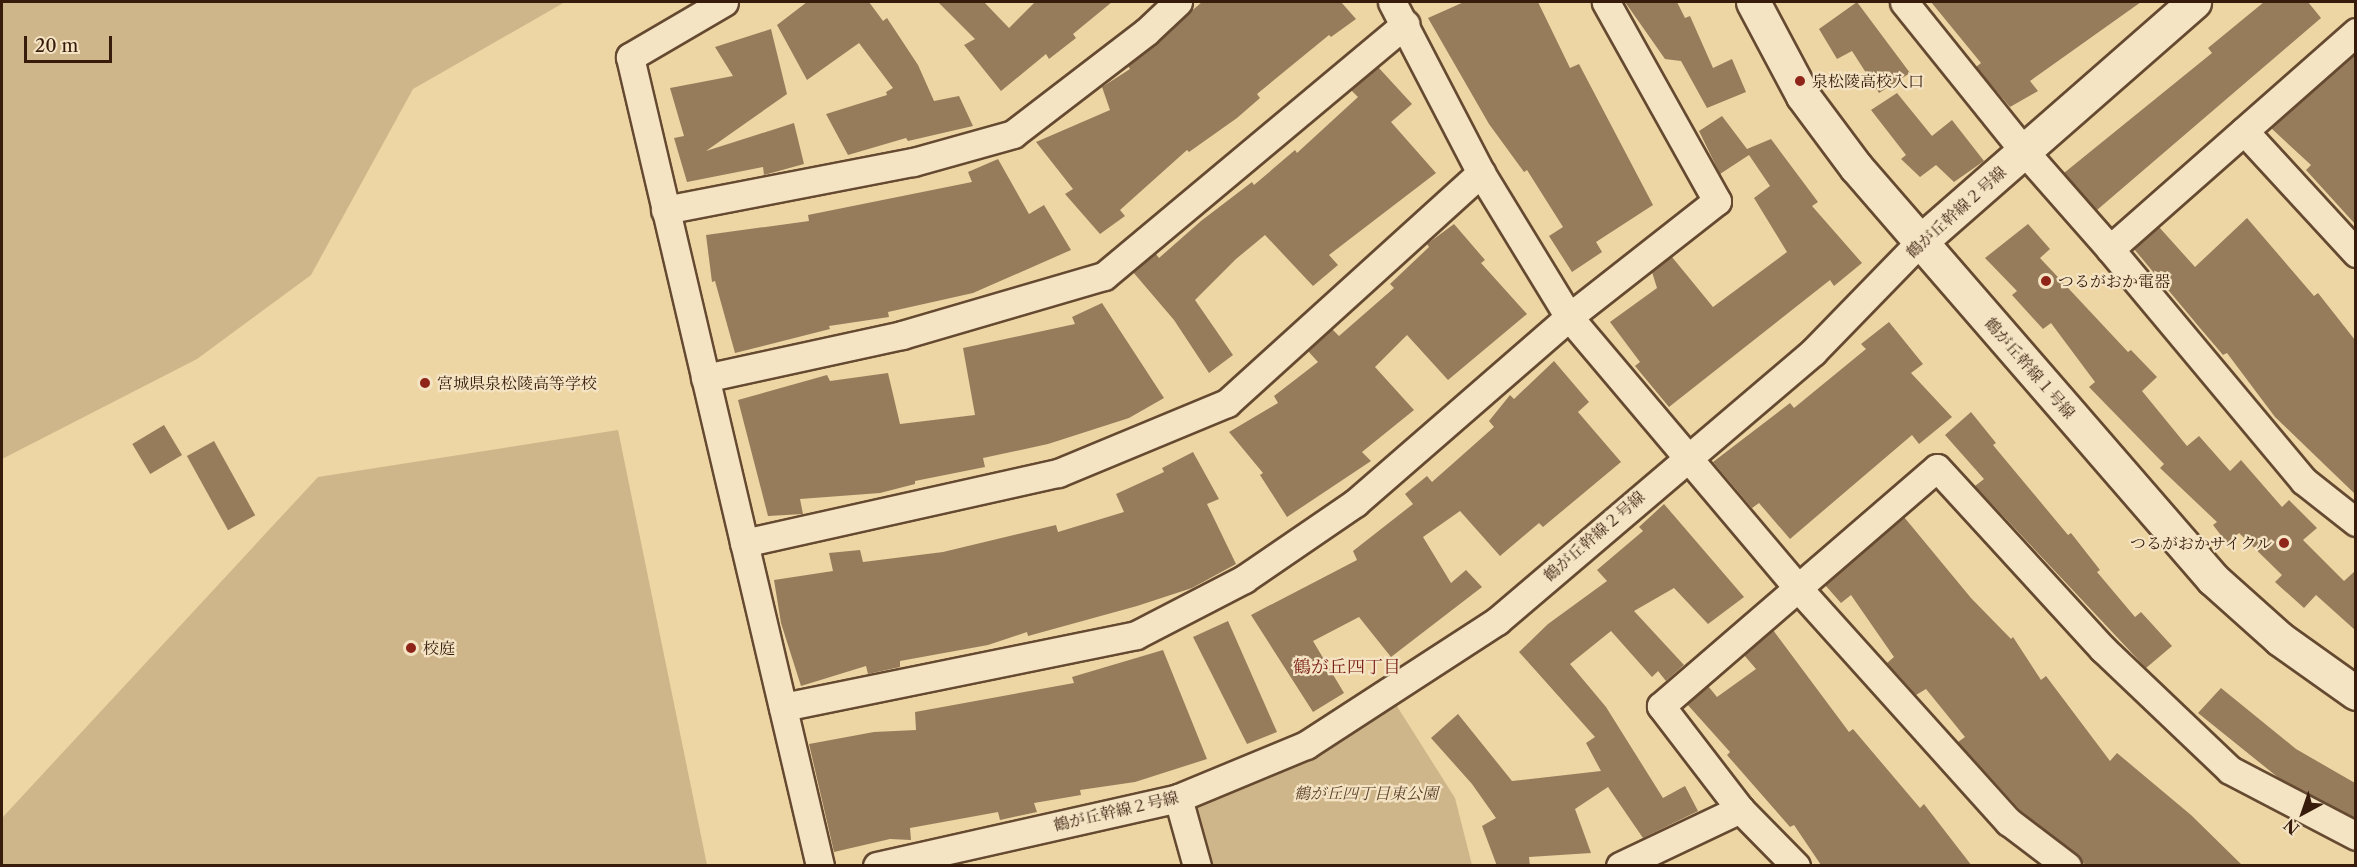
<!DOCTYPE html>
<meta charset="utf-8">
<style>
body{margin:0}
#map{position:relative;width:2357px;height:867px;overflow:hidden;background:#eed5a4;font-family:"Libre Caslon Text","Noto Serif JP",serif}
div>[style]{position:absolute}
.green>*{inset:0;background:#cfb68a}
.building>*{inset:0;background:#967c5b;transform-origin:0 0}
.roads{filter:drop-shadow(2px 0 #654a31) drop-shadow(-2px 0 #654a31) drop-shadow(0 2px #654a31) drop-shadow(0 -2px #654a31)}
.minor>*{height:27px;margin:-13.5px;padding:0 13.5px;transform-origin:13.5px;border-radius:13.5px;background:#f4e4c4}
.tertiary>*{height:33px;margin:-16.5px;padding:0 16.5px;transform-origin:16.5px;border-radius:16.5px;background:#f4e4c4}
.dots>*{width:16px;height:16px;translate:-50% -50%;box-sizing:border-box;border:3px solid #f4e4c4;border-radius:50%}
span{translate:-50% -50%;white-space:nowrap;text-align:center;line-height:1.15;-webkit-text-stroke:4.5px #f4e4c4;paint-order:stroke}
.poi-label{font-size:16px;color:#371c0b}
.left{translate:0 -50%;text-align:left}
.right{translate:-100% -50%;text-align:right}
.street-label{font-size:16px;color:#371c0b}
.park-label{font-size:16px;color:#5d422b;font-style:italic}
.neighbourhood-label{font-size:18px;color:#7a1f14}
.frame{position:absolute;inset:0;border:3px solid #371c0b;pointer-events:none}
.north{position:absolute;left:2273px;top:783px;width:60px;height:60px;-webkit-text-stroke:4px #f4e4c4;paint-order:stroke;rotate:220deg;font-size:16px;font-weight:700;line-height:24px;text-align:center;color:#371c0b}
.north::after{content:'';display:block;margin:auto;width:21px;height:27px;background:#371c0b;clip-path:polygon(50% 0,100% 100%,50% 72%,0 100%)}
.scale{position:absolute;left:24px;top:36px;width:88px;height:27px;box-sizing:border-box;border:3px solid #371c0b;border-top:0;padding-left:8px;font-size:18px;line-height:21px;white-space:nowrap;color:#371c0b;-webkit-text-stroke:4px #f4e4c4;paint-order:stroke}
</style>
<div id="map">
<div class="green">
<i style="clip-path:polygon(2px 2px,565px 2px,413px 89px,311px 275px,197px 359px,2px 459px)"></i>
<i style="clip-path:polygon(618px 430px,707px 865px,2px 865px,2px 818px,318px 477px)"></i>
<i style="clip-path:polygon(1388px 692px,1455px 798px,1472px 865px,1197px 865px,1178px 798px)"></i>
</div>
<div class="building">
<i style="clip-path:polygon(807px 2px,869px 2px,883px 21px,887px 18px,918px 65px,934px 101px,959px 96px,973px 126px,908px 141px,906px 138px,848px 155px,826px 114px,887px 95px,886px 92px,893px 88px,859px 43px,807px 80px,777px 25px)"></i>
<i style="clip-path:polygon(938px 2px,984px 2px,1009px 28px,1035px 2px,1112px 2px,1073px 34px,1076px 38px,1049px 59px,1046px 54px,1001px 91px,964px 45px,975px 39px)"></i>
<i style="clip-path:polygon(1202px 2px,1341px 2px,1356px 19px,1331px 37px,1329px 35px,1257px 94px,1260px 98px,1237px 118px,1189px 152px,1187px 150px,1120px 210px,1125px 216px,1100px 234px,1065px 194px,1073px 189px,1036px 142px,1110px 110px,1102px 87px,1130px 69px,1128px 66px)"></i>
<i style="clip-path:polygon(1464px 2px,1538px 2px,1570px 68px,1579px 64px,1653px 205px,1596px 242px,1602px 252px,1572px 272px,1549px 236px,1563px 227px,1527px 170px,1524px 172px,1489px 124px,1428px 18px)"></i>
<i style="clip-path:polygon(1625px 2px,1677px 2px,1685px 18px,1690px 16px,1713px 68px,1732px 59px,1746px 92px,1707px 108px,1681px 61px,1665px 59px)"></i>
<i style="clip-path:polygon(1857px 2px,1910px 73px,1879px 93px,1852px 51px,1837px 59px,1819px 29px)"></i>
<i style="clip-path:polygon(1931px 2px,2141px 2px,2030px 81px,2038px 91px,2010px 107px,1976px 67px,1981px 63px)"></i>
<i style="clip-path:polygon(2264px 2px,2308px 2px,2321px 18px,2097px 210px,2064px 173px,2212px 53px,2208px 48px)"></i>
<i style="clip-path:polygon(771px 29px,787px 94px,706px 151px,794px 123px,804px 164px,764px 175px,763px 167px,687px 182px,674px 138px,684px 136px,670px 88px,733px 76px,715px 47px)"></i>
<i style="clip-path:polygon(2355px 53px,2355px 224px,2306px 170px,2311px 165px,2271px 128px)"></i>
<i style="clip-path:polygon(1378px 67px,1412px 104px,1391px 122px,1436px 173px,1329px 255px,1338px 265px,1313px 286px,1265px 235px,1236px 259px,1195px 300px,1233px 355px,1209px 373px,1174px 320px,1133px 272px,1156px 254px,1159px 258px,1201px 221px,1252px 182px,1254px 185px,1295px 150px,1297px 153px,1358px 97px,1351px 90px)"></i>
<i style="clip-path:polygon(1897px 93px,1932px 136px,1952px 120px,1984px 161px,1954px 182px,1936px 165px,1920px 177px,1901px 159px,1906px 155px,1871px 110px)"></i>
<i style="clip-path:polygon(1722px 116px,1747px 149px,1771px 139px,1818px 202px,1812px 206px,1862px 263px,1834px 286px,1830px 280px,1669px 407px,1635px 366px,1640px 362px,1610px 322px,1657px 288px,1652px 272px,1672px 257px,1713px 307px,1787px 252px,1754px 198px,1770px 186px,1749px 155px,1720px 174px,1699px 131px)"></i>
<i style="clip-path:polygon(998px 159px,1029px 214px,1044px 205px,1071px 250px,973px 293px,888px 312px,889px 317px,829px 326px,830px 329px,735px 353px,715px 281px,712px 282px,706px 235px,809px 221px,808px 215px,972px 182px,968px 172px)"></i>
<i style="clip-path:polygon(2247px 218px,2314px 296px,2318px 293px,2355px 340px,2355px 494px,2275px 417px,2227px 353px,2223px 355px,2200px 328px,2134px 249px,2159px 227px,2195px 267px)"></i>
<i style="clip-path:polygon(1454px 224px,1485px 260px,1481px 263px,1527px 314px,1448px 380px,1407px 335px,1375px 367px,1414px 410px,1362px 452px,1371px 461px,1287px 517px,1260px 475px,1263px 473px,1229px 432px,1278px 403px,1274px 396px,1318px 362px,1308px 351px,1332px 329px,1339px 336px,1394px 288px,1390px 284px,1429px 247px,1427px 244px)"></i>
<i style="clip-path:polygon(2028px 224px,2050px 249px,2040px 258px,2128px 352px,2131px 350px,2157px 377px,2142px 391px,2187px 446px,2199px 436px,2230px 471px,2241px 460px,2282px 507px,2289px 500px,2317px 528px,2303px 540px,2344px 581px,2355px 571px,2355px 630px,2316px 595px,2304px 608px,2275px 582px,2282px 575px,2239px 533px,2227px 543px,2213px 525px,2217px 522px,2160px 468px,2164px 464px,2089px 387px,2095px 382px,2051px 323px,2043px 329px,2012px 295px,2017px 291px,1985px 258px)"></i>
<i style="clip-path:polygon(1102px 303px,1164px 398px,1129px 418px,1048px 444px,983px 458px,985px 467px,915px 481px,915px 484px,880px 493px,800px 499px,803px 514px,768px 516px,738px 400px,827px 375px,830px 381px,888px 373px,900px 424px,975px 415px,963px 348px,1075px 324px,1072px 317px)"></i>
<i style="clip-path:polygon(1889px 322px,1923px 364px,1911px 373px,1952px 417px,1919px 444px,1912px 435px,1790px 539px,1759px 503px,1752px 508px,1713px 462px,1790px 403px,1794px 408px,1866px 349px,1861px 344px)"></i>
<i style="clip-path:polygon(1554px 361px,1589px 402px,1578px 412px,1621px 462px,1543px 527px,1539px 523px,1500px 556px,1460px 511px,1423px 537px,1451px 583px,1466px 570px,1482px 587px,1391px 657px,1359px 617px,1313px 641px,1344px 693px,1313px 712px,1251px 615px,1357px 560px,1353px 551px,1413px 504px,1405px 494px,1427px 476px,1432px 482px,1494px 427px,1489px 421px,1510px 395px,1514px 399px)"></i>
<i style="clip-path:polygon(1971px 412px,1996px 443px,1993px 445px,2068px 535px,2071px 533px,2100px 570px,2097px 572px,2135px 617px,2141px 612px,2172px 646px,2146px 668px,1975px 486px,1984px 479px,1945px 435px)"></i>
<i style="left:164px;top:425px;width:35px;height:37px;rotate:59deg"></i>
<i style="left:214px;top:441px;width:85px;height:31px;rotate:61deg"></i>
<i style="clip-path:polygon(1193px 452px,1219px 499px,1207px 504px,1236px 564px,1192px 588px,1137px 606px,1028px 636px,1027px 632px,988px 645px,900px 661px,900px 667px,868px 674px,866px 666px,801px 686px,781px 623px,774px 580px,833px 571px,829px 553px,860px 550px,863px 562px,943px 552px,1056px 525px,1058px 532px,1124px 512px,1116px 494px,1164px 472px,1162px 468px)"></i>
<i style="clip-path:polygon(1664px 504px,1744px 597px,1708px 624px,1674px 588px,1634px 611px,1684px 665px,1666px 681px,1658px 671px,1652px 677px,1611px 631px,1570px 664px,1606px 707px,1663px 798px,1685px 786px,1698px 811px,1643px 838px,1608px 787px,1575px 809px,1591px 853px,1529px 857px,1530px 866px,1497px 866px,1482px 826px,1496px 818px,1472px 784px,1431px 738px,1458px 714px,1512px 781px,1601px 771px,1586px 743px,1595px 737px,1519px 652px,1548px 624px,1607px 581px,1597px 570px,1643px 531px,1639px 527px)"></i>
<i style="clip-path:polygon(1904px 517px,1971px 598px,2011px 639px,2013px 637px,2041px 680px,2046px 676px,2110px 761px,2117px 753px,2191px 815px,2243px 866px,2087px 866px,2020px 810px,1958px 742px,1965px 737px,1926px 689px,1916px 695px,1887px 663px,1894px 657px,1851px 595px,1841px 603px,1825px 585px)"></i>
<i style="clip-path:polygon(1228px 621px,1277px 732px,1247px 744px,1193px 637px)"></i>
<i style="clip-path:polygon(1773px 630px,1849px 732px,1853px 729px,1920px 808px,1924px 804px,1972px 866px,1821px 865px,1794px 825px,1790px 827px,1727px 755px,1730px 752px,1687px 704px,1708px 686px,1717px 697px,1756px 669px,1744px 655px)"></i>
<i style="clip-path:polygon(1163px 650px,1207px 759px,1135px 782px,1080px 790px,1081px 795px,1034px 803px,1037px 812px,1000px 820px,998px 812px,910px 828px,911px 840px,890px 839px,834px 852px,809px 744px,874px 732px,916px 730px,915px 712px,1074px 683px,1072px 677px)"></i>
<i style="clip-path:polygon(2221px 688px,2296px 749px,2355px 783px,2355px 818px,2280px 779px,2198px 713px)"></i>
</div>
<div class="roads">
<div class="minor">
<i style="left:724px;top:2px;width:109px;rotate:149.7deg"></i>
<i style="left:630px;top:57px;width:831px;rotate:76.78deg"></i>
<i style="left:1392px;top:2px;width:193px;rotate:62.5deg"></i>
<i style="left:1481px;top:173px;width:169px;rotate:58.6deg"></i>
<i style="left:1569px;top:317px;width:355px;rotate:49.8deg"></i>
<i style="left:1798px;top:588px;width:315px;rotate:48deg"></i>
<i style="left:2009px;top:822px;width:73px;rotate:37.2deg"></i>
<i style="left:1904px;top:2px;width:191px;rotate:51.2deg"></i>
<i style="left:2024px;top:151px;width:130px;rotate:48.7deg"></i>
<i style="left:2110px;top:249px;width:328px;rotate:-41.4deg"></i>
<i style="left:2244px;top:131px;width:166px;rotate:47.4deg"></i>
<i style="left:665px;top:210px;width:253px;rotate:-11deg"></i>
<i style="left:913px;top:162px;width:104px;rotate:-15.6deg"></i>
<i style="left:1013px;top:134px;width:168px;rotate:-37.5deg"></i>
<i style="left:1146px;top:32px;width:44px;rotate:-43.2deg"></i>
<i style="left:2110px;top:249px;width:302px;rotate:50.1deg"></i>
<i style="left:2304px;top:481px;width:66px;rotate:38.3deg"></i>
<i style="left:705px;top:378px;width:202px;rotate:-12.3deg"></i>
<i style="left:902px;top:335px;width:210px;rotate:-16.3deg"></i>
<i style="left:1104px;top:276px;width:393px;rotate:-39.9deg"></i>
<i style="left:744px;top:543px;width:322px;rotate:-12.6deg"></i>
<i style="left:1058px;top:473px;width:183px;rotate:-22.5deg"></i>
<i style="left:1227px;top:403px;width:343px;rotate:-42.2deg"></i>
<i style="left:783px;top:707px;width:360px;rotate:-11.5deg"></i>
<i style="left:1136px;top:635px;width:122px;rotate:-27.4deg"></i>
<i style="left:1244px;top:579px;width:135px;rotate:-34.4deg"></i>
<i style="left:1355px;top:503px;width:284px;rotate:-41deg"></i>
<i style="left:1569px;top:317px;width:188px;rotate:-38.1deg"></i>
<i style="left:1717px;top:201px;width:228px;rotate:-119.2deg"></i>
<i style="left:1178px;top:798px;width:71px;rotate:74.4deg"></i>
<i style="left:877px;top:866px;width:309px;rotate:-12.7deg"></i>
<i style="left:1178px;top:798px;width:139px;rotate:-22.5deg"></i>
<i style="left:1306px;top:745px;width:228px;rotate:-33deg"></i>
<i style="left:1497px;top:621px;width:415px;rotate:-40.4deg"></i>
<i style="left:1813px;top:352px;width:155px;rotate:-45.8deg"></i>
<i style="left:1620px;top:866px;width:133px;rotate:-25.4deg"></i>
<i style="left:1796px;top:866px;width:80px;rotate:-134.5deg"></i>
<i style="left:1740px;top:809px;width:130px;rotate:-127.5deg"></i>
<i style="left:1661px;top:706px;width:364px;rotate:-40.8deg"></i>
<i style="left:1937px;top:468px;width:246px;rotate:47.5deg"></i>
<i style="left:2103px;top:649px;width:175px;rotate:43.6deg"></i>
<i style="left:2230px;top:770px;width:142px;rotate:27.6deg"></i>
</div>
<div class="tertiary">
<i style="left:1753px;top:2px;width:106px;rotate:62deg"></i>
<i style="left:1803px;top:96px;width:89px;rotate:53.3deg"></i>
<i style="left:1856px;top:167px;width:545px;rotate:49.09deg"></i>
<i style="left:2213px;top:579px;width:90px;rotate:41.8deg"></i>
<i style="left:2280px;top:639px;width:93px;rotate:35.4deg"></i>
<i style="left:1921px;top:241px;width:363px;rotate:-41.2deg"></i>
</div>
</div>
<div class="dots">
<i style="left:1800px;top:81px;background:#8f2418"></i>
<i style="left:2046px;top:281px;background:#8f2418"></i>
<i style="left:425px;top:383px;background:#8f2418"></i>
<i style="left:2284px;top:543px;background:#8f2418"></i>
<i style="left:411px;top:648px;background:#8f2418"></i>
</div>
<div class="poi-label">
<span class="left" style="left:1812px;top:81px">泉松陵高校入口</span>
<span class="left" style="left:2058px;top:281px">つるがおか電器</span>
<span class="left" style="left:437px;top:383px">宮城県泉松陵高等学校</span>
<span class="right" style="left:2272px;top:543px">つるがおかサイクル</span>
<span class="left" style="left:423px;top:648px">校庭</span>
</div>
<div class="street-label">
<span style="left:1956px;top:212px;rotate:-42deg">鶴が丘幹線２号線</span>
<span style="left:2030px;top:368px;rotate:49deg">鶴が丘幹線１号線</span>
<span style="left:1594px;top:536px;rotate:-41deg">鶴が丘幹線２号線</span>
<span style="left:1116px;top:811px;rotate:-13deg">鶴が丘幹線２号線</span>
</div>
<div class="park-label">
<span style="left:1366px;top:793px">鶴が丘四丁目東公園</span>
</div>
<div class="neighbourhood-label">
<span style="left:1347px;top:667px">鶴が丘四丁目</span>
</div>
<div class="frame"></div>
<div class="north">N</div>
<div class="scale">20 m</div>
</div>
